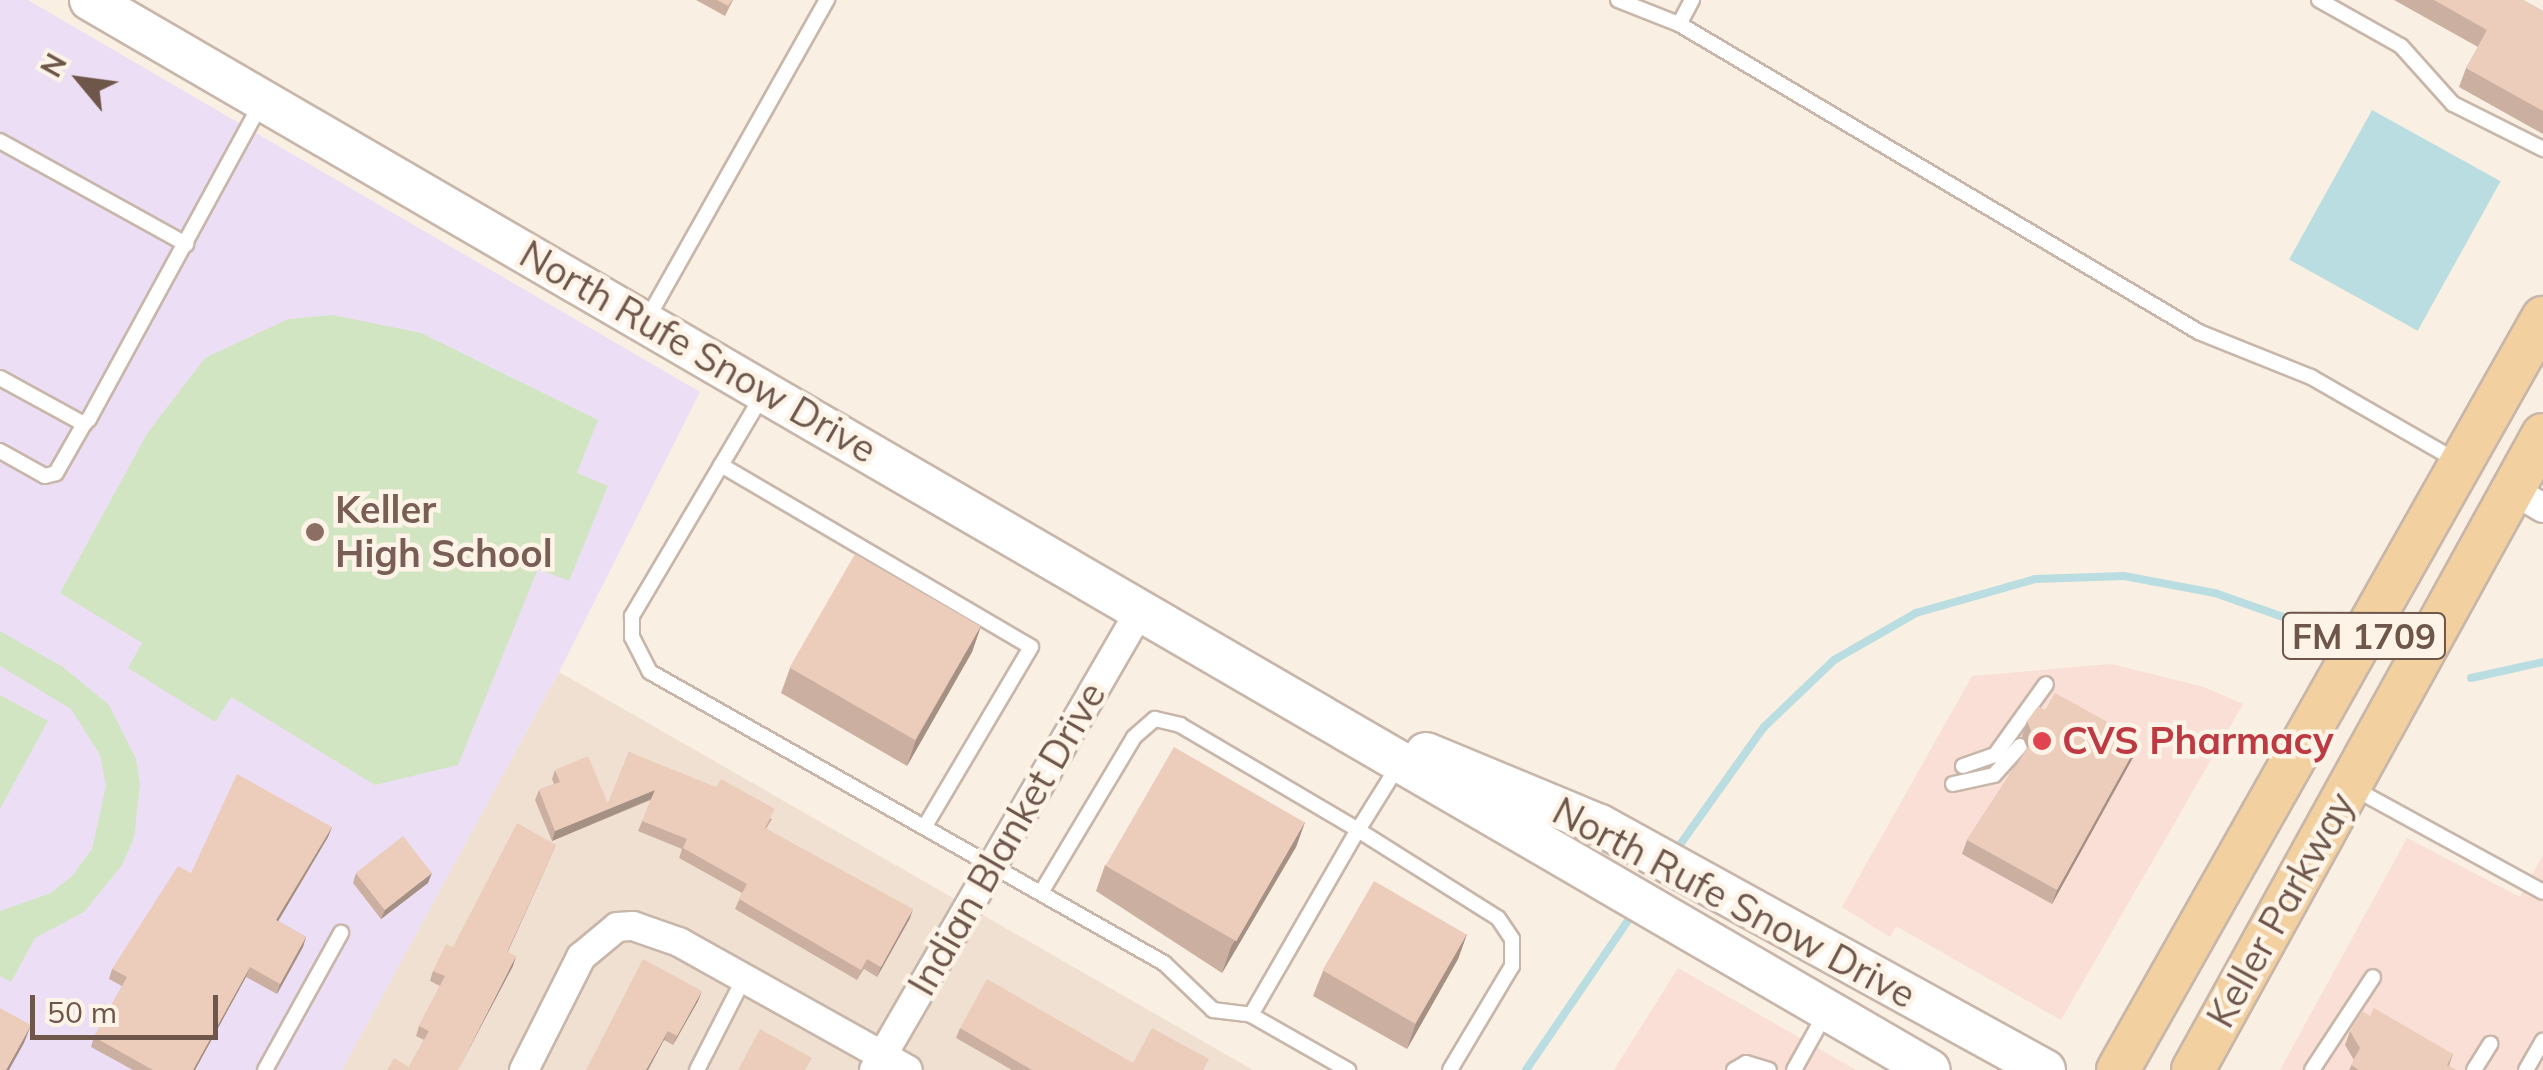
<!DOCTYPE html>
<style>
body{margin:0}
#map{position:relative;width:2543px;height:1070px;overflow:hidden;background:#f9efe2;font-family:Mulish,sans-serif}
div>[style]{position:absolute}
.residential>*{inset:0;background:#f0e0d1}
.commercial>*{inset:0;background:#f9dfd6}
.education>*{inset:0;background:#ecdff5}
.green>*{inset:0;background:#d2e5c2}
.water>*{inset:0;background:#b9dde0;transform-origin:0 0}
.stream>*{height:8px;margin:-4px;padding:0 4px;transform-origin:4px;border-radius:4px;background:#b9dde0}
.roads{filter:drop-shadow(2px 0 #c8b6aa) drop-shadow(-2px 0 #c8b6aa) drop-shadow(0 2px #c8b6aa) drop-shadow(0 -2px #c8b6aa)}
.service>*{height:14px;margin:-7px;padding:0 7px;transform-origin:7px;border-radius:7px;background:#fff}
.minor>*{height:28px;margin:-14px;padding:0 14px;transform-origin:14px;border-radius:14px;background:#fff}
.secondary>*{height:40px;margin:-20px;padding:0 20px;transform-origin:20px;border-radius:20px;background:#fff}
.primary>*{height:42px;margin:-21px;padding:0 21px;transform-origin:21px;border-radius:21px;background:#f2d0a0}
.wall>*{inset:0;background:#cbb0a2}
.shaded-wall>*{inset:0;background:#a59084}
.building>*{inset:0;background:#eccdbc;transform-origin:0 0}
.dots>*{width:28px;height:28px;translate:-50% -50%;box-sizing:border-box;border:5px solid #fdf3e7;border-radius:50%}
span{translate:-50% -50%;white-space:nowrap;text-align:center;line-height:1.15;-webkit-text-stroke:9px #fdf3e7;paint-order:stroke}
.shield-label span{padding:2px 8px;background:#fdf3e7;border:2px solid;border-radius:8px;-webkit-text-stroke-width:0}
.shield-label{font-size:35px;color:#6e564b;font-weight:700}
.street-label{font-size:38px;color:#6e564b}
.education-label{font-size:38px;color:#785e54;font-weight:700}
.left{translate:0 -50%;text-align:left}
.health-label{font-size:38px;color:#be3a42;font-weight:700}
.north{position:absolute;left:30px;top:30px;width:100px;height:100px;-webkit-text-stroke:8px #fdf3e7;paint-order:stroke;rotate:299deg;font-size:28px;font-weight:700;line-height:40px;text-align:center;color:#6e564b}
.north::after{content:'';display:block;margin:auto;width:35px;height:45px;background:#6e564b;clip-path:polygon(50% 0,100% 100%,50% 72%,0 100%)}
.scale{position:absolute;left:30px;top:995px;width:188px;height:45px;box-sizing:border-box;border:5px solid #6e564b;border-top:0;padding-left:12px;font-size:30px;line-height:35px;white-space:nowrap;color:#6e564b;-webkit-text-stroke:8px #fdf3e7;paint-order:stroke}
</style>
<div id="map">
<div class="residential">
<i style="clip-path:polygon(559px 672px,1253px 1070px,341px 1070px)"></i>
</div>
<div class="commercial">
<i style="clip-path:polygon(2111px 664px,2204px 687px,2243px 704px,2061px 1020px,1896px 926px,1890px 937px,1842px 907px,1972px 676px)"></i>
<i style="clip-path:polygon(2407px 838px,2520px 897px,2543px 855px,2543px 1070px,2280px 1070px)"></i>
<i style="clip-path:polygon(1678px 968px,1856px 1070px,1614px 1070px)"></i>
</div>
<div class="education">
<i style="clip-path:polygon(0 0,28px 0,700px 392px,559px 672px,342px 1070px,0 1070px)"></i>
</div>
<div class="green">
<i style="clip-path:polygon(333px 315px,421px 333px,598px 420px,577px 473px,608px 486px,569px 581px,538px 569px,458px 765px,375px 785px,231px 697px,215px 722px,128px 668px,142px 643px,60px 593px,148px 432px,205px 358px,288px 319px)"></i>
<i style="clip-path:polygon(0 631px,63px 667px,109px 705px,136px 759px,140px 785px,134px 838px,122px 865px,84px 912px,35px 938px,11px 982px,0 976px,0 911px,51px 893px,73px 875px,92px 849px,106px 786px,100px 755px,71px 709px,0 666px)"></i>
<i style="clip-path:polygon(0 695px,48px 721px,0 809px)"></i>
</div>
<div class="water">
<i style="left:2372px;top:110px;width:147px;height:171px;rotate:29deg"></i>
</div>
<div class="stream">
<i style="left:2471px;top:678px;width:74px;rotate:-12.5deg"></i>
<i style="left:1674px;top:853px;width:155px;rotate:-54.5deg"></i>
<i style="left:1764px;top:727px;width:97px;rotate:-43.7deg"></i>
<i style="left:1834px;top:660px;width:95px;rotate:-29.8deg"></i>
<i style="left:1916px;top:613px;width:124px;rotate:-15.9deg"></i>
<i style="left:2035px;top:579px;width:89px;rotate:-1.9deg"></i>
<i style="left:2124px;top:576px;width:93px;rotate:10.6deg"></i>
<i style="left:2215px;top:593px;width:108px;rotate:19.4deg"></i>
<i style="left:1526px;top:1070px;width:194px;rotate:-55.7deg"></i>
</div>
<div class="roads">
<div class="service">
<i style="left:1618px;top:0;width:66px;rotate:21.5deg"></i>
<i style="left:1692px;top:0;width:27px;rotate:118deg"></i>
<i style="left:1679px;top:24px;width:604px;rotate:30.64deg"></i>
<i style="left:2199px;top:332px;width:121px;rotate:21.9deg"></i>
<i style="left:2311px;top:377px;width:168px;rotate:29.9deg"></i>
<i style="left:2319px;top:0;width:94px;rotate:29.3deg"></i>
<i style="left:2401px;top:46px;width:78px;rotate:48.1deg"></i>
<i style="left:2453px;top:104px;width:101px;rotate:26.6deg"></i>
<i style="left:0;top:141px;width:213px;rotate:29deg"></i>
<i style="left:646px;top:321px;width:369px;rotate:-60.6deg"></i>
<i style="left:0;top:378px;width:96px;rotate:28.7deg"></i>
<i style="left:84px;top:424px;width:7px;rotate:-45deg"></i>
<i style="left:89px;top:419px;width:359px;rotate:-61.4deg"></i>
<i style="left:762px;top:396px;width:256px;rotate:120.6deg"></i>
<i style="left:632px;top:616px;width:21px;rotate:90deg"></i>
<i style="left:632px;top:637px;width:39px;rotate:63deg"></i>
<i style="left:650px;top:672px;width:591px;rotate:29.52deg"></i>
<i style="left:1164px;top:963px;width:68px;rotate:43.8deg"></i>
<i style="left:1213px;top:1010px;width:38px;rotate:7deg"></i>
<i style="left:1251px;top:1015px;width:112px;rotate:29.6deg"></i>
<i style="left:0;top:451px;width:51px;rotate:29.1deg"></i>
<i style="left:45px;top:476px;width:11px;rotate:-15deg"></i>
<i style="left:56px;top:473px;width:56px;rotate:-60.3deg"></i>
<i style="left:721px;top:465px;width:359px;rotate:30.4deg"></i>
<i style="left:1031px;top:647px;width:208px;rotate:120.6deg"></i>
<i style="left:1963px;top:766px;width:34px;rotate:-19deg"></i>
<i style="left:1995px;top:755px;width:87px;rotate:-54.3deg"></i>
<i style="left:1953px;top:784px;width:42px;rotate:-12.4deg"></i>
<i style="left:1994px;top:775px;width:39px;rotate:-48deg"></i>
<i style="left:2355px;top:789px;width:214px;rotate:28.7deg"></i>
<i style="left:1042px;top:891px;width:179px;rotate:-59.1deg"></i>
<i style="left:1134px;top:737px;width:28px;rotate:-41deg"></i>
<i style="left:1155px;top:719px;width:26px;rotate:13deg"></i>
<i style="left:1180px;top:725px;width:207px;rotate:30.5deg"></i>
<i style="left:1358px;top:830px;width:75px;rotate:-58deg"></i>
<i style="left:1251px;top:1015px;width:214px;rotate:-60deg"></i>
<i style="left:1358px;top:830px;width:165px;rotate:32.2deg"></i>
<i style="left:1498px;top:918px;width:25px;rotate:56deg"></i>
<i style="left:1512px;top:939px;width:27px;rotate:90deg"></i>
<i style="left:1512px;top:966px;width:121px;rotate:120.8deg"></i>
<i style="left:265px;top:1070px;width:157px;rotate:-61deg"></i>
<i style="left:697px;top:1070px;width:103px;rotate:-62.9deg"></i>
<i style="left:1734px;top:1070px;width:14px;rotate:-30deg"></i>
<i style="left:1746px;top:1063px;width:24px;rotate:17deg"></i>
<i style="left:1794px;top:1070px;width:64px;rotate:-61deg"></i>
<i style="left:2312px;top:1070px;width:111px;rotate:-56.7deg"></i>
<i style="left:2474px;top:1070px;width:31px;rotate:-58deg"></i>
<i style="left:2526px;top:1070px;width:34px;rotate:-60deg"></i>
</div>
<div class="minor">
<i style="left:2513px;top:490px;width:35px;rotate:31deg"></i>
<i style="left:524px;top:1070px;width:127px;rotate:-63.2deg"></i>
<i style="left:581px;top:957px;width:47px;rotate:-39.8deg"></i>
<i style="left:617px;top:927px;width:16px;rotate:-4deg"></i>
<i style="left:633px;top:926px;width:49px;rotate:19.2deg"></i>
<i style="left:679px;top:942px;width:262px;rotate:29.2deg"></i>
<i style="left:874px;top:1070px;width:533px;rotate:-59.92deg"></i>
</div>
<div class="secondary">
<i style="left:90px;top:0;width:2128px;rotate:30.18deg"></i>
<i style="left:1426px;top:753px;width:188px;rotate:22.5deg"></i>
<i style="left:1600px;top:825px;width:508px;rotate:28.84deg"></i>
</div>
<div class="primary">
<i style="left:2118px;top:1070px;width:864px;rotate:-60.53deg"></i>
<i style="left:2193px;top:1070px;width:725px;rotate:-61.14deg"></i>
</div>
</div>
<div class="wall">
<i style="clip-path:polygon(696px 0,733px 0,725px 16px)"></i>
<i style="clip-path:polygon(2394px 0,2523px 0,2543px 11px,2543px 134px,2459px 87px,2466px 68px,2478px 47px)"></i>
<i style="clip-path:polygon(981px 626px,972px 652px,907px 766px,781px 693px,790px 668px)"></i>
<i style="clip-path:polygon(2027px 721px,2135px 754px,2052px 904px,1962px 854px,1967px 840px,2027px 748px,2022px 736px)"></i>
<i style="clip-path:polygon(629px 752px,772px 819px,766px 829px,910px 918px,877px 977px,864px 969px,857px 980px,735px 909px,742px 893px,679px 858px,682px 849px,638px 831px,651px 800px,552px 841px,535px 800px,539px 790px,554px 784px,552px 779px,555px 770px,608px 804px)"></i>
<i style="clip-path:polygon(1305px 822px,1296px 847px,1222px 973px,1096px 891px,1105px 865px)"></i>
<i style="clip-path:polygon(332px 827px,328px 837px,278px 921px,306px 937px,303px 947px,277px 994px,246px 977px,195px 1070px,133px 1070px,91px 1047px,94px 1037px,122px 986px,109px 979px,112px 969px)"></i>
<i style="clip-path:polygon(556px 845px,508px 952px,513px 966px,409px 1067px,424px 1040px,416px 1036px,419px 1026px,440px 986px,430px 981px,433px 971px,453px 947px)"></i>
<i style="clip-path:polygon(356px 873px,428px 883px,381px 919px,353px 883px)"></i>
<i style="clip-path:polygon(1467px 934px,1458px 959px,1407px 1049px,1313px 996px,1323px 971px)"></i>
<i style="clip-path:polygon(702px 991px,698px 1001px,673px 1045px,664px 1040px,586px 1070px)"></i>
<i style="clip-path:polygon(960px 1028px,1133px 1063px,1204px 1070px,1012px 1070px,956px 1038px)"></i>
<i style="clip-path:polygon(2350px 1031px,2453px 1054px,2449px 1066px,2456px 1070px,2349px 1070px,2354px 1060px,2345px 1045px)"></i>
</div>
<div class="shaded-wall">
<i style="clip-path:polygon(981px 626px,972px 652px,907px 766px,916px 740px)"></i>
<i style="clip-path:polygon(2140px 740px,2135px 754px,2052px 904px,2057px 890px)"></i>
<i style="clip-path:polygon(655px 790px,651px 799px,552px 841px,555px 831px)"></i>
<i style="clip-path:polygon(1305px 822px,1296px 847px,1222px 973px,1231px 947px)"></i>
<i style="clip-path:polygon(332px 827px,328px 837px,273px 930px,276px 920px)"></i>
<i style="clip-path:polygon(432px 873px,428px 883px,381px 919px,385px 910px)"></i>
<i style="clip-path:polygon(913px 909px,910px 918px,877px 977px,881px 967px)"></i>
<i style="clip-path:polygon(1467px 934px,1458px 959px,1407px 1049px,1416px 1023px)"></i>
<i style="clip-path:polygon(306px 937px,303px 947px,277px 994px,280px 984px)"></i>
<i style="clip-path:polygon(516px 956px,513px 966px,458px 1070px)"></i>
<i style="clip-path:polygon(250px 967px,246px 977px,195px 1070px,193px 1070px)"></i>
<i style="clip-path:polygon(702px 991px,698px 1001px,673px 1045px,677px 1036px)"></i>
<i style="clip-path:polygon(31px 1025px,24px 1043px,9px 1070px,6px 1070px)"></i>
<i style="clip-path:polygon(668px 1031px,664px 1040px,648px 1070px,646px 1070px)"></i>
</div>
<div class="building">
<i style="clip-path:polygon(717px 0,732px 0,728px 6px)"></i>
<i style="clip-path:polygon(2434px 0,2523px 0,2543px 11px,2543px 111px,2466px 68px,2487px 30px)"></i>
<i style="left:855px;top:554px;width:145px;height:131px;rotate:30deg"></i>
<i style="clip-path:polygon(2055px 693px,2140px 740px,2057px 890px,1967px 840px,2034px 738px,2027px 721px,2038px 706px,2045px 710px)"></i>
<i style="left:1174px;top:747px;width:151px;height:137px;rotate:30deg"></i>
<i style="clip-path:polygon(629px 752px,716px 787px,721px 779px,775px 809px,765px 828px,913px 909px,881px 967px,867px 959px,861px 970px,739px 899px,747px 884px,683px 848px,687px 839px,642px 821px,655px 790px,555px 831px,539px 790px,560px 782px,555px 770px,588px 756px,608px 804px)"></i>
<i style="clip-path:polygon(237px 774px,332px 827px,276px 920px,306px 937px,280px 984px,250px 967px,193px 1070px,153px 1070px,94px 1037px,127px 977px,112px 969px,178px 866px,191px 873px)"></i>
<i style="clip-path:polygon(517px 823px,556px 845px,507px 952px,516px 956px,458px 1070px,387px 1070px,394px 1058px,409px 1067px,429px 1031px,419px 1026px,445px 976px,433px 971px,446px 944px,453px 947px)"></i>
<i style="left:403px;top:836px;width:47px;height:60px;rotate:52deg"></i>
<i style="left:1374px;top:881px;width:107px;height:103px;rotate:30deg"></i>
<i style="clip-path:polygon(643px 959px,702px 991px,677px 1036px,668px 1031px,646px 1070px,586px 1070px)"></i>
<i style="clip-path:polygon(987px 979px,1133px 1063px,1152px 1028px,1209px 1059px,1203px 1070px,1032px 1070px,960px 1028px)"></i>
<i style="clip-path:polygon(0 1008px,31px 1025px,6px 1070px,0 1070px)"></i>
<i style="clip-path:polygon(2374px 1008px,2453px 1054px,2447px 1065px,2456px 1070px,2359px 1070px,2351px 1065px,2360px 1048px,2350px 1031px,2362px 1011px,2370px 1016px)"></i>
<i style="clip-path:polygon(760px 1029px,812px 1058px,805px 1070px,738px 1070px)"></i>
</div>
<div class="dots">
<i style="left:315px;top:532px;background:#8d6e63"></i>
<i style="left:2042px;top:741px;background:#e0444e"></i>
</div>
<div class="shield-label">
<span style="left:2364px;top:636px">FM 1709</span>
</div>
<div class="street-label">
<span style="left:698px;top:352px;rotate:30deg">North Rufe Snow Drive</span>
<span style="left:1007px;top:839px;rotate:-60deg">Indian Blanket Drive</span>
<span style="left:1734px;top:903px;rotate:28deg">North Rufe Snow Drive</span>
<span style="left:2281px;top:910px;rotate:-61deg">Keller Parkway</span>
</div>
<div class="education-label">
<span class="left" style="left:335px;top:532px">Keller<br>High School</span>
</div>
<div class="health-label">
<span class="left" style="left:2062px;top:741px">CVS Pharmacy</span>
</div>
<div class="north">N</div>
<div class="scale">50 m</div>
</div>
